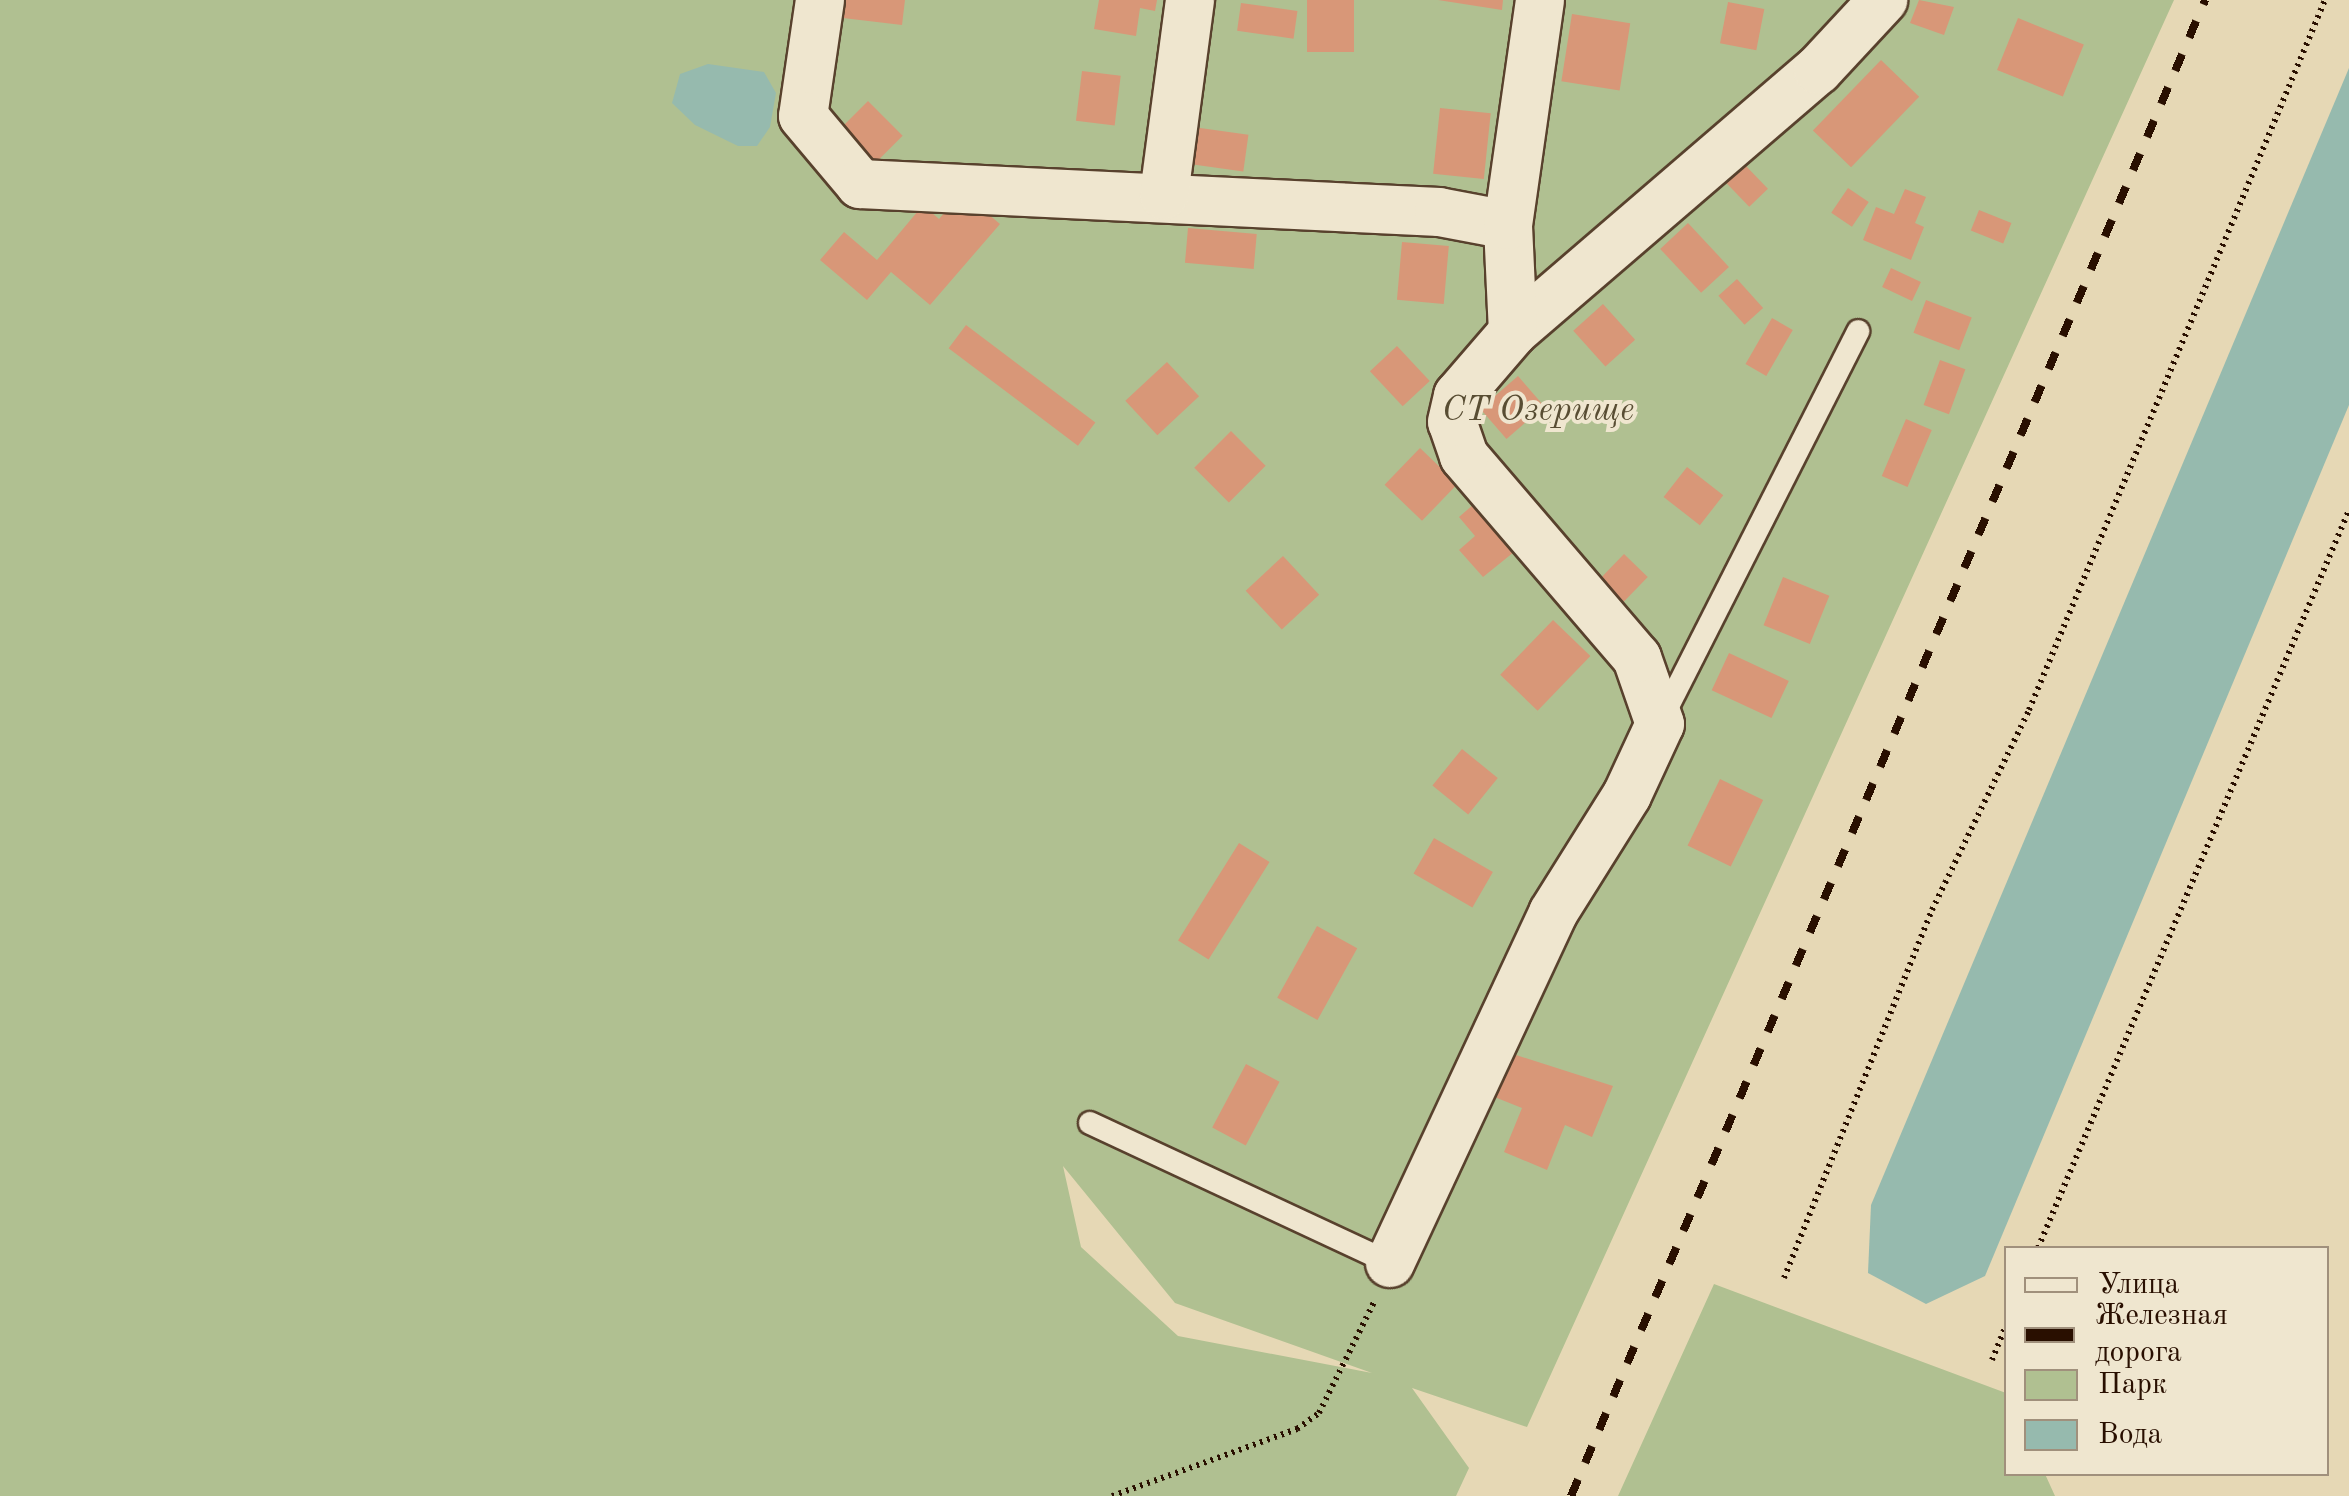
<!DOCTYPE html>
<meta charset="utf-8">
<style>
body{margin:0}
#map{position:relative;width:2349px;height:1496px;overflow:hidden;background:#e6d8b5;font-family:"Old Standard TT",serif}
div>[style]{position:absolute}
.green>*{inset:0;background:#b0c091}
.water>*{inset:0;background:#96baae}
.building>*{inset:0;background:#d89778;transform-origin:0 0}
.path>*{height:6px;margin-top:-3px;transform-origin:0;background:repeating-linear-gradient(90deg,#290f00 0 2.5px,transparent 0 7.5px)}
.roads{filter:drop-shadow(2px 0 #58412d) drop-shadow(-2px 0 #58412d) drop-shadow(0 2px #58412d) drop-shadow(0 -2px #58412d)}
.service>*{height:22px;margin:-11px;padding:0 11px;transform-origin:11px;border-radius:11px;background:#efe6cf}
.minor>*{height:48px;margin:-24px;padding:0 24px;transform-origin:24px;border-radius:24px;background:#efe6cf}
.rail>*{height:8px;margin-top:-4px;transform-origin:0;background:repeating-linear-gradient(90deg,#290f00 0 18px,transparent 0 36px)}
span{translate:-50% -50%;white-space:nowrap;text-align:center;line-height:1.15;-webkit-text-stroke:8px #efe6cf;paint-order:stroke}
.park-label{font-size:35px;color:#584d33;font-style:italic}
.legend{position:absolute;left:2004px;top:1246px;width:325px;height:230px;box-sizing:border-box;background:#efe6cf;border:2px solid #a0907c;margin:0;padding:12px 18px;list-style:none;font-size:30px;color:#290f00}
.legend li{display:flex;align-items:center;gap:20px;height:50px}
.legend b{width:50px;border:2px solid #a0907c}
</style>
<div id="map">
<div class="green">
<i style="clip-path:polygon(evenodd,0 0,2174px 0,1527px 1427px,1412px 1388px,1469px 1468px,1456px 1496px,0 1496px,0 0,1063px 1166px,1175px 1303px,1372px 1373px,1178px 1336px,1081px 1247px,1063px 1166px)"></i>
<i style="clip-path:polygon(1714px 1284px,2006px 1393px,2006px 1474px,2045px 1474px,2055px 1496px,1618px 1496px)"></i>
</div>
<div class="water">
<i style="clip-path:polygon(708px 64px,764px 72px,776px 93px,770px 127px,757px 146px,738px 146px,695px 125px,672px 103px,680px 74px)"></i>
<i style="clip-path:polygon(2349px 68px,2349px 405px,1985px 1276px,1926px 1304px,1868px 1273px,1871px 1205px)"></i>
</div>
<div class="building">
<i style="clip-path:polygon(845px 0,905px 0,902px 25px,843px 18px)"></i>
<i style="clip-path:polygon(1099px 0,1157px 0,1155px 11px,1140px 8px,1136px 36px,1094px 29px)"></i>
<i style="left:1307px;top:0;width:47px;height:52px"></i>
<i style="clip-path:polygon(1438px 0,1503px 0,1502px 10px)"></i>
<i style="clip-path:polygon(1919px 0,1954px 7px,1944px 35px,1910px 23px)"></i>
<i style="left:1728px;top:2px;width:37px;height:42px;rotate:11deg"></i>
<i style="left:1241px;top:3px;width:57px;height:28px;rotate:8deg"></i>
<i style="left:1572px;top:14px;width:59px;height:68px;rotate:9deg"></i>
<i style="left:2018px;top:18px;width:71px;height:56px;rotate:22deg"></i>
<i style="left:1881px;top:60px;width:53px;height:98px;rotate:44deg"></i>
<i style="left:1082px;top:71px;width:39px;height:50px;rotate:7deg"></i>
<i style="left:868px;top:101px;width:49px;height:47px;rotate:45deg"></i>
<i style="left:1440px;top:108px;width:51px;height:66px;rotate:6deg"></i>
<i style="left:1193px;top:127px;width:56px;height:37px;rotate:8deg"></i>
<i style="left:1745px;top:165px;width:33px;height:26px;rotate:46deg"></i>
<i style="left:1848px;top:188px;width:25px;height:30px;rotate:34deg"></i>
<i style="clip-path:polygon(1905px 189px,1926px 197px,1915px 223px,1924px 227px,1911px 260px,1863px 240px,1876px 207px,1894px 214px)"></i>
<i style="clip-path:polygon(962px 192px,1000px 224px,930px 305px,891px 272px,867px 300px,820px 260px,844px 232px,877px 260px,923px 205px,939px 219px)"></i>
<i style="left:1979px;top:210px;width:35px;height:22px;rotate:22deg"></i>
<i style="left:1688px;top:223px;width:60px;height:38px;rotate:47deg"></i>
<i style="left:1188px;top:228px;width:69px;height:35px;rotate:5deg"></i>
<i style="left:1402px;top:242px;width:47px;height:58px;rotate:5deg"></i>
<i style="left:1891px;top:268px;width:33px;height:21px;rotate:25deg"></i>
<i style="left:1737px;top:279px;width:39px;height:25px;rotate:48deg"></i>
<i style="left:1926px;top:300px;width:49px;height:35px;rotate:21deg"></i>
<i style="left:1603px;top:304px;width:48px;height:40px;rotate:48deg"></i>
<i style="left:1772px;top:318px;width:24px;height:53px;rotate:30deg"></i>
<i style="left:966px;top:325px;width:162px;height:29px;rotate:37deg"></i>
<i style="left:1397px;top:346px;width:48px;height:37px;rotate:47deg"></i>
<i style="left:1940px;top:360px;width:27px;height:48px;rotate:20deg"></i>
<i style="left:1167px;top:362px;width:47px;height:57px;rotate:47deg"></i>
<i style="left:1518px;top:376px;width:40px;height:50px;rotate:49deg"></i>
<i style="left:1906px;top:419px;width:28px;height:62px;rotate:23deg"></i>
<i style="left:1231px;top:431px;width:49px;height:52px;rotate:45deg"></i>
<i style="left:1420px;top:448px;width:52px;height:51px;rotate:44deg"></i>
<i style="left:1687px;top:467px;width:46px;height:38px;rotate:38deg"></i>
<i style="clip-path:polygon(1474px 504px,1514px 552px,1483px 577px,1459px 550px,1475px 536px,1459px 517px)"></i>
<i style="left:1624px;top:554px;width:33px;height:37px;rotate:44deg"></i>
<i style="left:1283px;top:556px;width:53px;height:51px;rotate:47deg"></i>
<i style="left:1783px;top:577px;width:50px;height:52px;rotate:22deg"></i>
<i style="left:1553px;top:620px;width:52px;height:76px;rotate:44deg"></i>
<i style="left:1729px;top:653px;width:66px;height:41px;rotate:25deg"></i>
<i style="left:1462px;top:749px;width:46px;height:47px;rotate:39deg"></i>
<i style="left:1720px;top:779px;width:48px;height:74px;rotate:26deg"></i>
<i style="left:1434px;top:838px;width:68px;height:41px;rotate:30deg"></i>
<i style="left:1239px;top:843px;width:36px;height:115px;rotate:32deg"></i>
<i style="left:1317px;top:926px;width:46px;height:82px;rotate:29deg"></i>
<i style="clip-path:polygon(1510px 1053px,1613px 1086px,1592px 1137px,1565px 1125px,1547px 1170px,1504px 1152px,1522px 1108px,1492px 1096px)"></i>
<i style="left:1246px;top:1064px;width:38px;height:72px;rotate:28deg"></i>
</div>
<div class="path">
<i style="left:2038px;top:1248px;width:801px;rotate:-67.15deg"></i>
<i style="left:1784px;top:1278px;width:397px;rotate:-68.1deg"></i>
<i style="left:1932px;top:910px;width:222px;rotate:-64.1deg"></i>
<i style="left:2029px;top:710px;width:769px;rotate:-67.37deg"></i>
<i style="left:1992px;top:1360px;width:37px;rotate:-68deg"></i>
<i style="left:1112px;top:1496px;width:197px;rotate:-19.9deg"></i>
<i style="left:1297px;top:1429px;width:27px;rotate:-36deg"></i>
<i style="left:1319px;top:1413px;width:124px;rotate:-63.6deg"></i>
</div>
<div class="roads">
<div class="service">
<i style="left:1661px;top:720px;width:436px;rotate:-63.1deg"></i>
<i style="left:1090px;top:1123px;width:331px;rotate:25deg"></i>
</div>
<div class="minor">
<i style="left:820px;top:0;width:117px;rotate:98.3deg"></i>
<i style="left:803px;top:116px;width:89px;rotate:50deg"></i>
<i style="left:860px;top:184px;width:580px;rotate:2.77deg"></i>
<i style="left:1439px;top:212px;width:70px;rotate:10.7deg"></i>
<i style="left:1164px;top:195px;width:197px;rotate:-82.4deg"></i>
<i style="left:1513px;top:332px;width:402px;rotate:-40.7deg"></i>
<i style="left:1818px;top:70px;width:96px;rotate:-47.1deg"></i>
<i style="left:1390px;top:1263px;width:386px;rotate:-65deg"></i>
<i style="left:1553px;top:913px;width:139px;rotate:-57.9deg"></i>
<i style="left:1627px;top:795px;width:78px;rotate:-65.1deg"></i>
<i style="left:1660px;top:724px;width:70px;rotate:-109.2deg"></i>
<i style="left:1637px;top:658px;width:266px;rotate:-130.6deg"></i>
<i style="left:1464px;top:456px;width:36px;rotate:-109deg"></i>
<i style="left:1452px;top:422px;width:27px;rotate:-77deg"></i>
<i style="left:1458px;top:396px;width:84px;rotate:-49.3deg"></i>
<i style="left:1513px;top:332px;width:107px;rotate:-92.7deg"></i>
<i style="left:1508px;top:225px;width:227px;rotate:-81.9deg"></i>
</div>
</div>
<div class="rail">
<i style="left:1571px;top:1496px;width:1625px;rotate:-67.03deg"></i>
</div>
<div class="park-label">
<span style="left:1538px;top:411px">СТ Озерище</span>
</div>
<ul class="legend">
<li><b style="height:12px;background:#efe6cf"></b>Улица</li>
<li><b style="height:12px;background:#290f00"></b>Железная дорога</li>
<li><b style="height:28px;background:#b0c091"></b>Парк</li>
<li><b style="height:28px;background:#96baae"></b>Вода</li>
</ul>
</div>
